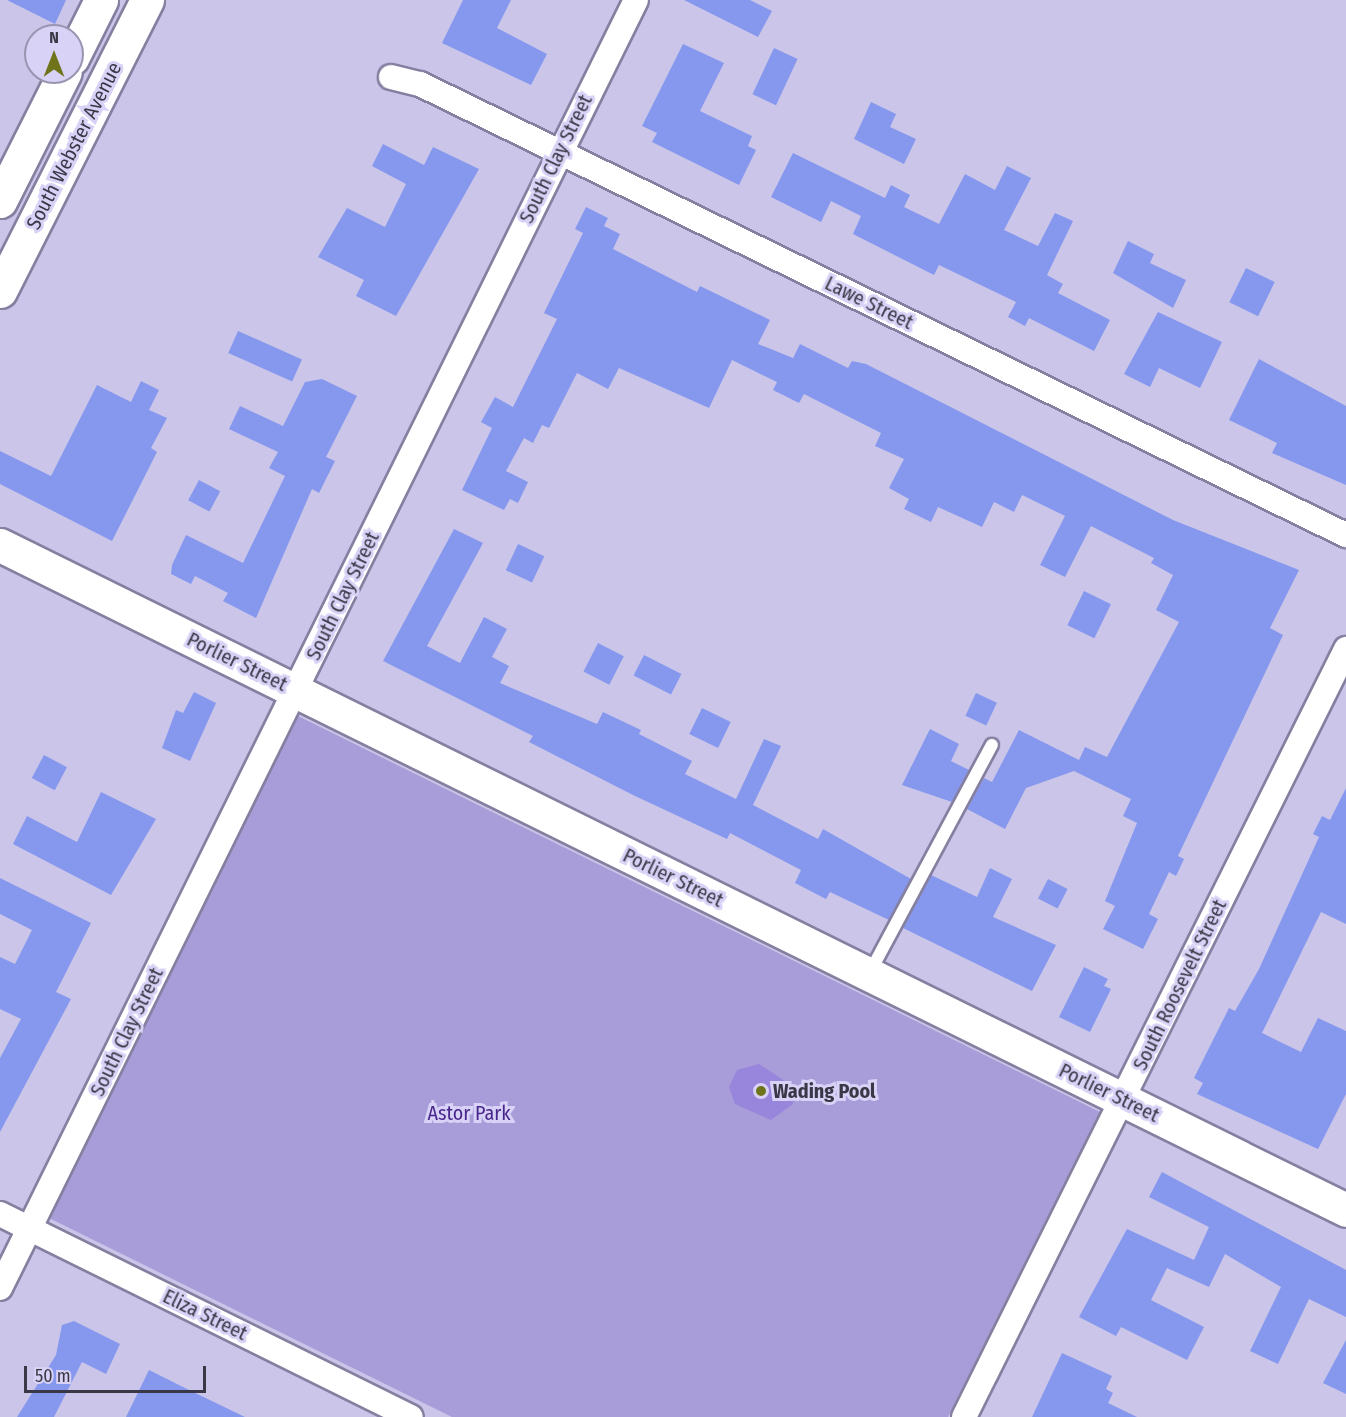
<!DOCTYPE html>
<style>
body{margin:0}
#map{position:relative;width:1346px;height:1417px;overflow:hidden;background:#cbc5e9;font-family:"Fira Sans Condensed",sans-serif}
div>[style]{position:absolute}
.green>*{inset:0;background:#a89dd8}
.water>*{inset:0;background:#9885dc}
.building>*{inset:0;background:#8598ee;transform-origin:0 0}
.roads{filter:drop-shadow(2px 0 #857fa0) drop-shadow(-2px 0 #857fa0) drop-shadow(0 2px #857fa0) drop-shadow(0 -2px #857fa0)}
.lane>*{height:12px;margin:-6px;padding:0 6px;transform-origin:6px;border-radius:6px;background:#fff}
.street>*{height:24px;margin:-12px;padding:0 12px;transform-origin:12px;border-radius:12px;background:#fff}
.secondary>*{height:33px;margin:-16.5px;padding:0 16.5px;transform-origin:16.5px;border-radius:16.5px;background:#fff}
.dots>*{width:16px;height:16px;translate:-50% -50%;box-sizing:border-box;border:3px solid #d8d2f7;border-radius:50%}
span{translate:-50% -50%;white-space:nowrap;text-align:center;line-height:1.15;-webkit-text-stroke:6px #d8d2f7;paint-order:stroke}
.street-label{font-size:20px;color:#3a3846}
.poi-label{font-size:20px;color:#3a3846;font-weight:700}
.left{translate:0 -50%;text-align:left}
.park-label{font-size:20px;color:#48268b}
.north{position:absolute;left:24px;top:24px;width:60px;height:60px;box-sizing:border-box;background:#d8d2f7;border:2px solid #9994b0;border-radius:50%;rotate:0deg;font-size:16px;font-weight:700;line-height:24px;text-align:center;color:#3a3846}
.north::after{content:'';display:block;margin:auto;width:21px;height:27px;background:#6f741b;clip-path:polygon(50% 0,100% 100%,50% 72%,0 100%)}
.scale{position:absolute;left:24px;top:1366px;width:182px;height:27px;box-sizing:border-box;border:3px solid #3a3846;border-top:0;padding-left:8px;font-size:18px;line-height:21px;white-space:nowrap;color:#3a3846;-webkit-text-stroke:4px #d8d2f7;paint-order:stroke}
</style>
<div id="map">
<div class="green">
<i style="clip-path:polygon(298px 716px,1100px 1112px,948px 1417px,452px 1417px,49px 1218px)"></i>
</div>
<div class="water">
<i style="clip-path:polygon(759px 1064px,791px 1085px,793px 1104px,771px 1120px,735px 1104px,729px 1087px,737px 1070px)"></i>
</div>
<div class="building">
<i style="clip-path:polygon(7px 0,66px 0,55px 24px)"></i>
<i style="clip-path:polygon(463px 0,511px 0,497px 28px,547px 54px,531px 85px,442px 43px)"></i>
<i style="clip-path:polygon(684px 0,750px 0,772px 11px,758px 37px)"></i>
<i style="clip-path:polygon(683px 44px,724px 63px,700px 111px,752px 136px,748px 146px,756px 150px,739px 185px,652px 142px,657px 133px,642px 126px)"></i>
<i style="left:774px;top:48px;width:26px;height:51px;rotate:25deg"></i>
<i style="clip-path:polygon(871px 102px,896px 114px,890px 127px,916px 139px,904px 164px,854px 139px)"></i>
<i style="clip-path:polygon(383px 144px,424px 165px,433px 147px,479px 169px,396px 316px,356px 296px,364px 280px,318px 257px,347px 208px,385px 227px,406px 184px,372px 166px)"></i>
<i style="clip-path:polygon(793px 153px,885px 198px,891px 185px,910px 195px,904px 207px,939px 224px,965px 174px,995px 190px,1007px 166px,1031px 178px,1004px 230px,1038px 246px,1055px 213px,1073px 221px,1047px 275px,1063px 284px,1058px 293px,1110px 320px,1094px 351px,1029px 318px,1025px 326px,1008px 317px,1016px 302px,939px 265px,934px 275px,853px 234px,861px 216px,831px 201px,821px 222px,771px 197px)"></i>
<i style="clip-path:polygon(586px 207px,608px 218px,604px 226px,620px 234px,613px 249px,697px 292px,700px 286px,770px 320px,758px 344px,793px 358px,800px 344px,848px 368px,852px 361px,866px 364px,1173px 520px,1299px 570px,1270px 628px,1283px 635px,1178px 856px,1184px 859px,1176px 876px,1169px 872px,1149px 914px,1158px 919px,1143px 949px,1103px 929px,1115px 906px,1105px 901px,1137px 823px,1123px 816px,1131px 799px,1074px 771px,1026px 788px,1005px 829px,967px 809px,984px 778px,992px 782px,1019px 730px,1079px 760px,1085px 747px,1107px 757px,1179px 622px,1156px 610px,1173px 575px,1151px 563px,1154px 558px,1091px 526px,1065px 577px,1040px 565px,1065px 516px,1022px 495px,1014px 512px,994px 502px,982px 527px,938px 507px,931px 522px,904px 509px,909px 499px,889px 488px,904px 459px,875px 446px,881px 433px,804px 394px,799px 403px,773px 390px,777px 382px,732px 360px,709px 408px,619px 368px,608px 389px,577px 373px,549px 428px,542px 425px,533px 443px,524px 438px,506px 471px,528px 482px,518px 503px,510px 499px,504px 510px,462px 490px,492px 428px,481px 422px,495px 397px,513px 407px,557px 319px,544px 313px,583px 233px,575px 229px)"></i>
<i style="clip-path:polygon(1128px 241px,1154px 254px,1150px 263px,1186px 280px,1173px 308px,1113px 273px)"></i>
<i style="left:1246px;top:268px;width:32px;height:38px;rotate:26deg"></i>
<i style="clip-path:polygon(1158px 312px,1222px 342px,1200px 388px,1159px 368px,1150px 387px,1124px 374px)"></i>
<i style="left:238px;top:331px;width:70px;height:24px;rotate:24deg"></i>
<i style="clip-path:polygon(1259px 359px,1346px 406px,1346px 485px,1272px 453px,1277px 443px,1229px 420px)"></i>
<i style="clip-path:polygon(322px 379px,357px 396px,326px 457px,335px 461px,319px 493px,312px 489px,256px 618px,223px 601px,228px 593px,195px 576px,191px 584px,171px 574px,172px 565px,186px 535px,243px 563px,285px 476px,269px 468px,278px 452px,229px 429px,240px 406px,283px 426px,305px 382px)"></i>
<i style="clip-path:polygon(141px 381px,159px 390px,149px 410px,167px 418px,151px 448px,157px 452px,112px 541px,0 484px,0 451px,51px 476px,97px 385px,131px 402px)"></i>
<i style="left:199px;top:480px;width:24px;height:23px;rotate:28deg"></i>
<i style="clip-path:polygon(454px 529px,483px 543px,427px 646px,460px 663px,484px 617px,507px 629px,492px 657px,509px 666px,500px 683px,597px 724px,603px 712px,641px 730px,639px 734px,692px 761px,685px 774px,736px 799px,764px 739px,781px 746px,753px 805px,818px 839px,823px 829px,911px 879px,889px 920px,830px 892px,826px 899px,795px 883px,801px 870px,730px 833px,727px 839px,633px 795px,529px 742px,533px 736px,383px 661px)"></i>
<i style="left:518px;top:544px;width:29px;height:29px;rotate:25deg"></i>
<i style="left:1084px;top:591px;width:30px;height:38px;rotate:26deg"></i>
<i style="left:598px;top:643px;width:29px;height:32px;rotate:27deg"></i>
<i style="left:644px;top:655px;width:42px;height:23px;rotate:27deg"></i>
<i style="clip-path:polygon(194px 692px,216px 703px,190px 761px,162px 748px,176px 710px,183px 713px)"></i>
<i style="left:976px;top:693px;width:23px;height:25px;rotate:25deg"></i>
<i style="left:702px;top:708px;width:32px;height:29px;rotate:26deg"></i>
<i style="clip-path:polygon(930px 729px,959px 744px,951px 761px,969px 770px,952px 802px,902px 785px)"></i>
<i style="left:44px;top:755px;width:26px;height:26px;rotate:28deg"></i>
<i style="clip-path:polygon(1346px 788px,1346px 924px,1321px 912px,1262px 1033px,1301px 1052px,1318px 1018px,1346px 1031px,1346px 1094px,1318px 1149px,1197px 1094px,1203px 1083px,1194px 1078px,1229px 1008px,1235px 1011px,1259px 969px,1319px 837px,1313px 834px,1322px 816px,1330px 820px)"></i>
<i style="clip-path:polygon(101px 792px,156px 819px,111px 895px,13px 844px,27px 816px,77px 842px)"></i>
<i style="clip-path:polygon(990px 868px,1012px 879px,993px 917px,1056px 945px,1032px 991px,903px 928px,931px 875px,977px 897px)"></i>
<i style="clip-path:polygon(0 878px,91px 923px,56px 992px,71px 999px,0 1132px,0 1058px,21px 1019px,0 1009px,0 957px,15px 964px,32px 930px,0 914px)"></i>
<i style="left:1048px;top:879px;width:22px;height:22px;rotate:27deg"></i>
<i style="clip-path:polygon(1084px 967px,1108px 979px,1104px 986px,1111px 989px,1090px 1032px,1059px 1017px)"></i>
<i style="clip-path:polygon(1162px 1172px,1346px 1270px,1346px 1317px,1309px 1299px,1278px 1364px,1250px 1351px,1281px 1287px,1225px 1254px,1209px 1287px,1167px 1268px,1151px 1300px,1204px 1327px,1187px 1360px,1121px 1327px,1116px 1336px,1079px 1317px,1127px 1229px,1194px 1260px,1209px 1227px,1149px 1197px)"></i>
<i style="clip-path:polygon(74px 1321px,120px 1344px,106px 1374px,82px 1362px,54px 1417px,17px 1417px,56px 1355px,62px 1325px)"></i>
<i style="clip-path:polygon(1346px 1340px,1346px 1394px,1323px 1383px)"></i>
<i style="clip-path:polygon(1062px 1353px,1112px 1376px,1106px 1389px,1113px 1393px,1108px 1403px,1137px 1417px,1032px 1417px)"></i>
<i style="clip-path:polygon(149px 1370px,187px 1389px,245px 1417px,126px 1417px)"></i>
</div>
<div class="roads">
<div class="lane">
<i style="left:869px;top:974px;width:260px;rotate:-61.8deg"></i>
</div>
<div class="street">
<i style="left:391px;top:77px;width:30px;rotate:14deg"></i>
<i style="left:420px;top:84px;width:1030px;rotate:25.97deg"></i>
<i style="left:0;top:1214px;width:458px;rotate:26.3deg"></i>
<i style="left:0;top:1288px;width:1436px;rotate:-63.72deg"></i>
<i style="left:964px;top:1417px;width:858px;rotate:-63.55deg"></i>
</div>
<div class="secondary">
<i style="left:72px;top:58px;width:65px;rotate:-63.4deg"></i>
<i style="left:0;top:201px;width:144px;rotate:-63.3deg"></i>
<i style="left:0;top:291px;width:326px;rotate:-63.2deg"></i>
<i style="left:0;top:545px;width:1501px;rotate:26.29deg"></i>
</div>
</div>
<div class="dots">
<i style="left:761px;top:1091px;background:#6f741b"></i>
</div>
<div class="street-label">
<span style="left:74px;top:146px;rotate:-63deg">South Webster Avenue</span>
<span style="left:556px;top:159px;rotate:-64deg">South Clay Street</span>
<span style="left:869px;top:303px;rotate:26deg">Lawe Street</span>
<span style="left:343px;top:596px;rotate:-64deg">South Clay Street</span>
<span style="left:237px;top:662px;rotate:26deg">Porlier Street</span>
<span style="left:673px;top:878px;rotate:26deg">Porlier Street</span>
<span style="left:1180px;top:985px;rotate:-64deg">South Roosevelt Street</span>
<span style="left:127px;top:1032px;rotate:-64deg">South Clay Street</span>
<span style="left:1109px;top:1093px;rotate:26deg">Porlier Street</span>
<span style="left:205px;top:1315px;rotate:26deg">Eliza Street</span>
</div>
<div class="poi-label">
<span class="left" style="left:773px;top:1091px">Wading Pool</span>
</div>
<div class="park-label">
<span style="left:469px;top:1113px">Astor Park</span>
</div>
<div class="north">N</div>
<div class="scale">50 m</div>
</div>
